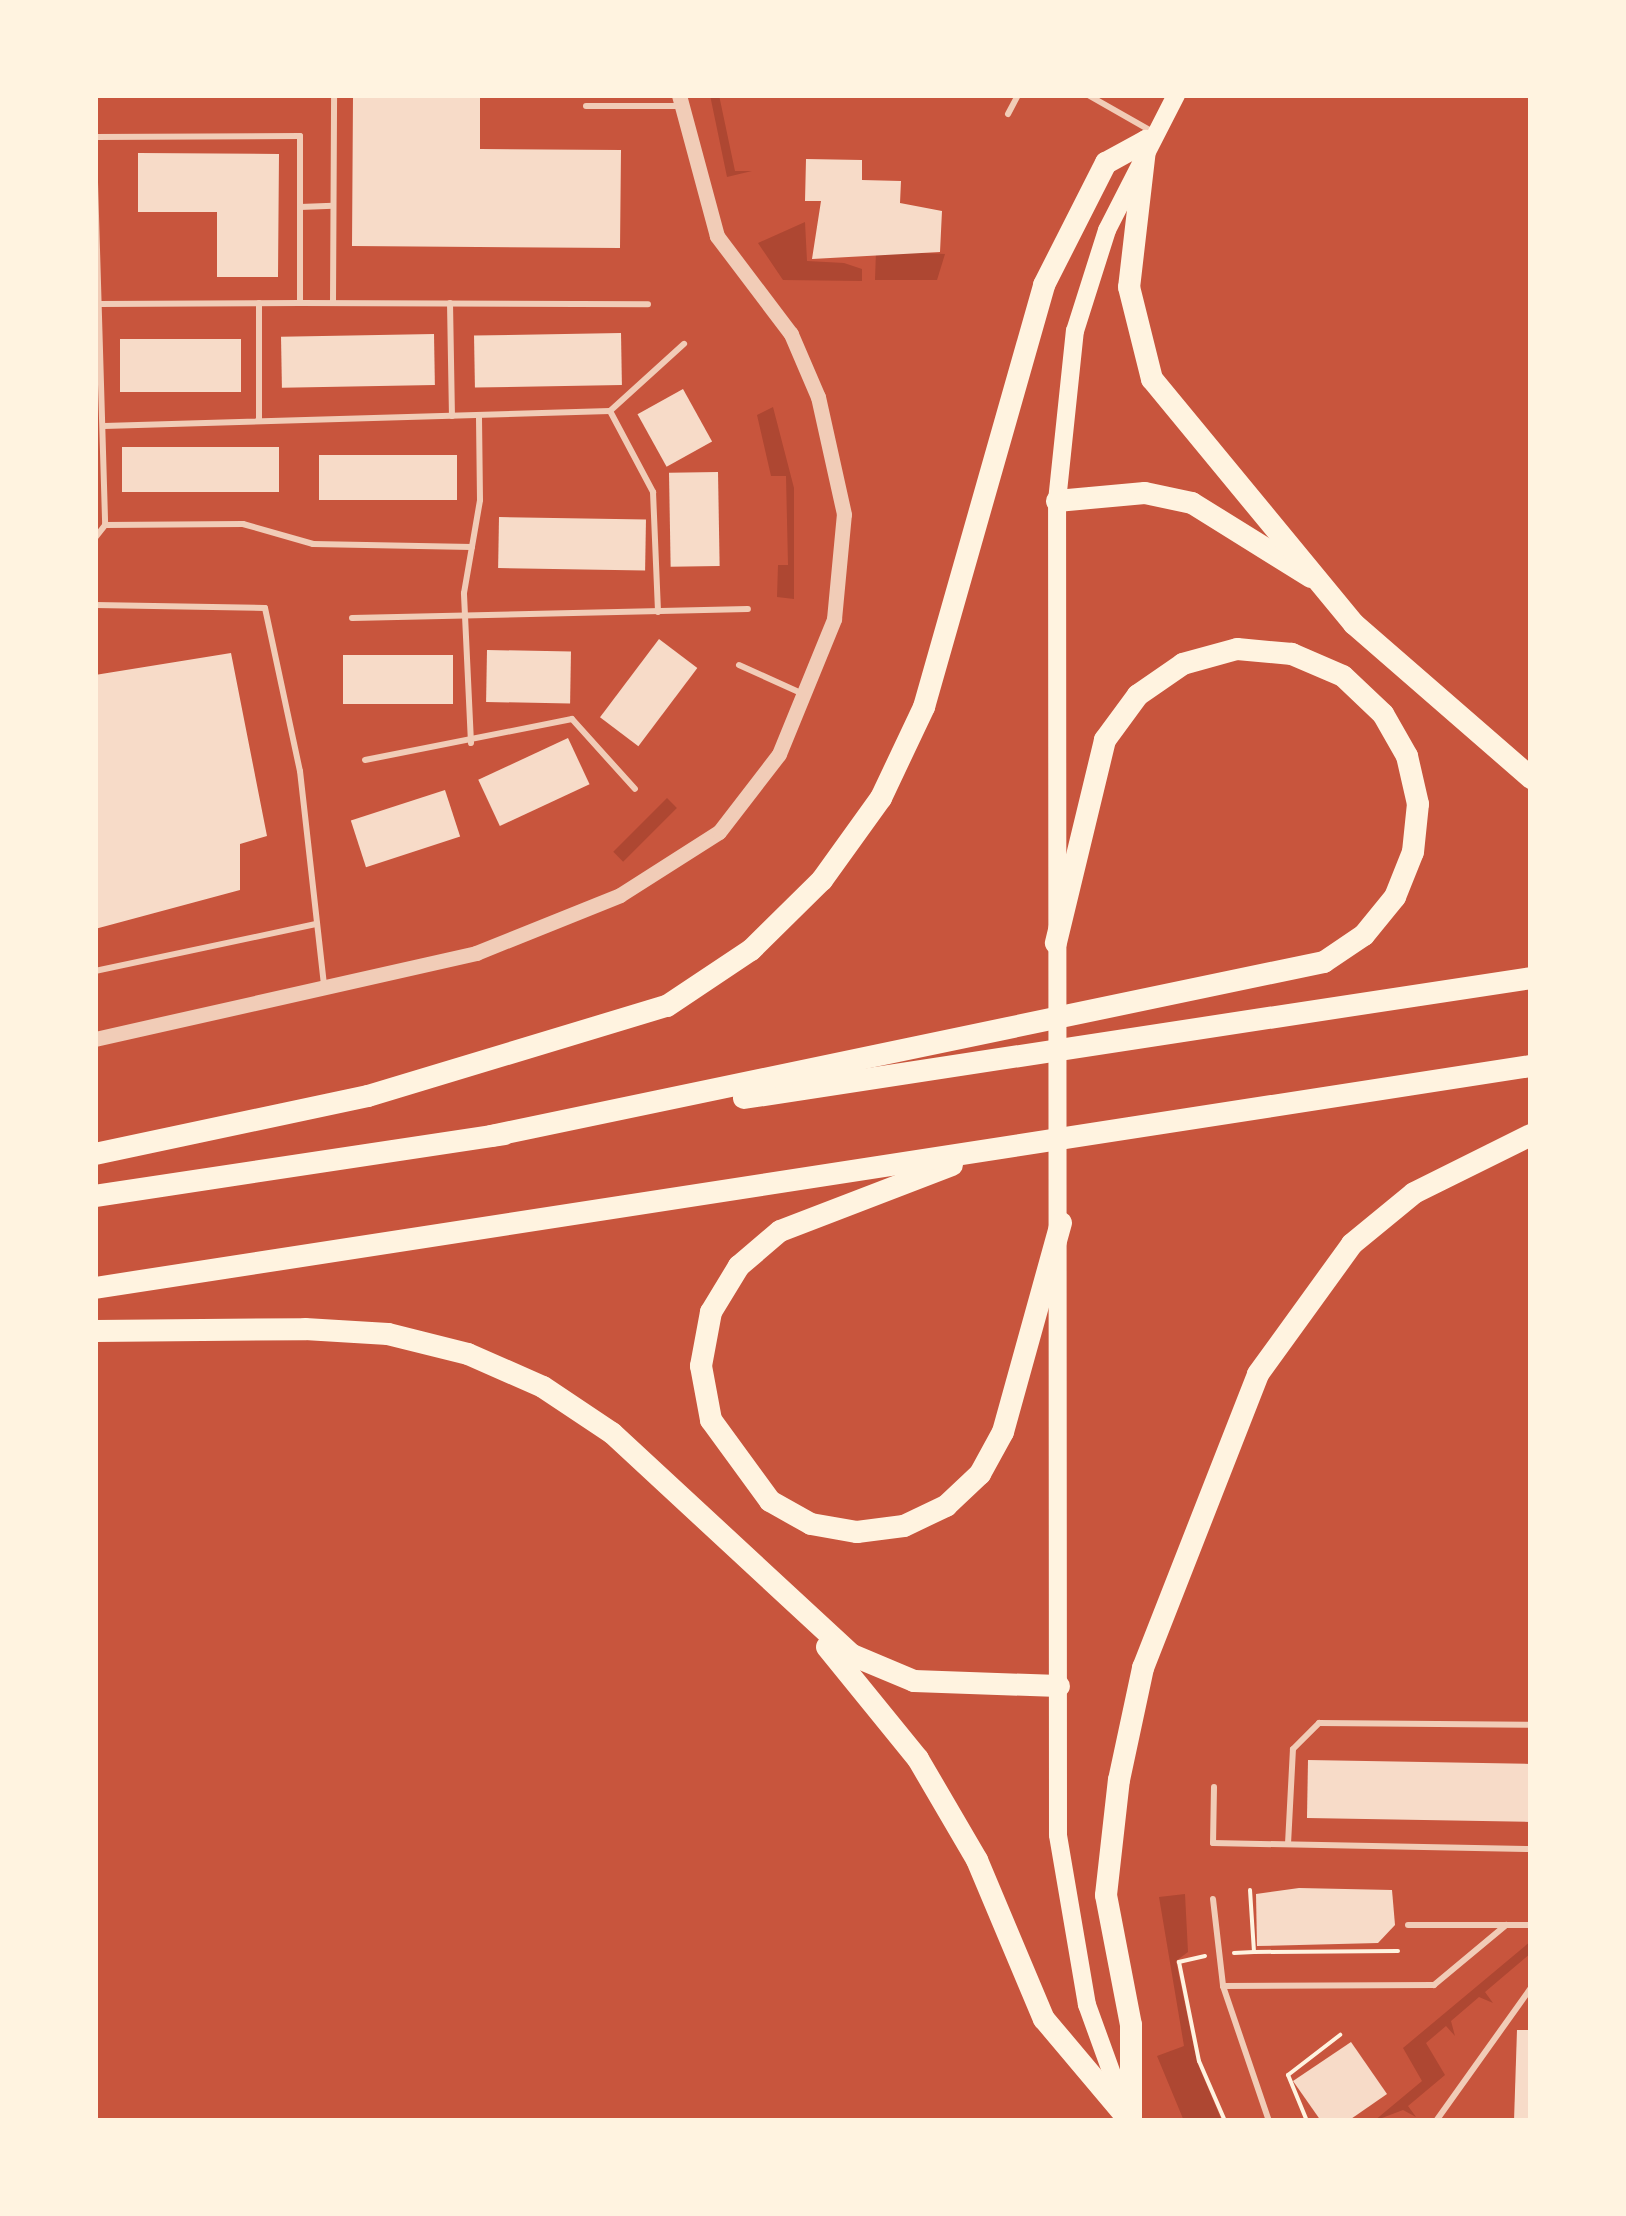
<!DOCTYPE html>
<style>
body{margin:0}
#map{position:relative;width:1626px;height:2216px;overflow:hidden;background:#c8553d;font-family:"Noto Serif",serif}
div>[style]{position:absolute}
.green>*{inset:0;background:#ae4732;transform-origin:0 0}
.building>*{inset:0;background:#f7dbc8;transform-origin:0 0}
.path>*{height:4px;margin:-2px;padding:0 2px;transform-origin:2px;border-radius:2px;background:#fff3e0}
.service>*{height:6px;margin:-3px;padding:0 3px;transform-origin:3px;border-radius:3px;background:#f1ccb7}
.tertiary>*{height:15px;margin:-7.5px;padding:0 7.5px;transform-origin:7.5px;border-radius:7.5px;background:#f1ccb7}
.secondary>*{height:18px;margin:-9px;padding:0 9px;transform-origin:9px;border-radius:9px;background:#fff3e0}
.motorway>*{height:22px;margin:-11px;padding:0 11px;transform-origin:11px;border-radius:11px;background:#fff3e0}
span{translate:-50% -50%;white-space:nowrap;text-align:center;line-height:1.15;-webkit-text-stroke:9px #fff3e0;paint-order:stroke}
.frame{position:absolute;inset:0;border:98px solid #fff3e0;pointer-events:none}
</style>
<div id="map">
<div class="green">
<i style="clip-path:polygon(710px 95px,719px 95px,735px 171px,752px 171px,727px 177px)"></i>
<i style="clip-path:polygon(805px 222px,807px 261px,844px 263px,862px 269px,862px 281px,783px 280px,758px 243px)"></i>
<i style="clip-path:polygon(876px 251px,945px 254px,937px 280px,875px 280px)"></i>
<i style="clip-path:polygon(773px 407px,794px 488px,794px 599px,777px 597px,778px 565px,788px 565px,786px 476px,771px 476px,757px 415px)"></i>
<i style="left:667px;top:798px;width:14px;height:76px;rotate:45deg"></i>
<i style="clip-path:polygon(1185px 1894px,1188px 1952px,1176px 1961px,1197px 2062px,1222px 2121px,1184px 2121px,1157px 2056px,1184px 2046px,1159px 1897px)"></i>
<i style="clip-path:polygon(1531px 1941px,1531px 1953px,1485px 1992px,1493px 2003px,1479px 1997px,1451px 2021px,1455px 2036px,1446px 2026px,1426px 2043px,1445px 2075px,1408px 2106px,1416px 2117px,1403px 2110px,1374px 2121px,1422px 2081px,1403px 2048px)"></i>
</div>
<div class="building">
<i style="clip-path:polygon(353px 95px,480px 95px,480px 149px,621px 150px,620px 248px,352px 246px)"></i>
<i style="clip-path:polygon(138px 153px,279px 154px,278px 277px,217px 277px,217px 212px,138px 212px)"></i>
<i style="clip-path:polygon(806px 159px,862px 160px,862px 180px,901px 181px,900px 203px,942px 211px,940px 252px,812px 259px,821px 201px,805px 201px)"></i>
<i style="left:621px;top:333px;width:52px;height:147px;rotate:89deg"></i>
<i style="left:434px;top:334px;width:51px;height:153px;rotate:89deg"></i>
<i style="left:120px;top:339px;width:121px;height:53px"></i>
<i style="left:683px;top:389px;width:60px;height:52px;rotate:61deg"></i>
<i style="left:122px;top:447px;width:157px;height:45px"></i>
<i style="left:319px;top:455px;width:138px;height:45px"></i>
<i style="left:718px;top:472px;width:94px;height:49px;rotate:89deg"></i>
<i style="left:499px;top:517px;width:147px;height:51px;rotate:1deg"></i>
<i style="left:659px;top:639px;width:48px;height:98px;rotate:37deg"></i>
<i style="left:487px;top:650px;width:84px;height:52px;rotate:1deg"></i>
<i style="clip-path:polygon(231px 653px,267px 836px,240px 844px,240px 890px,95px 929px,95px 675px)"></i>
<i style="left:343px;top:655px;width:110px;height:49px"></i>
<i style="left:568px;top:738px;width:51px;height:99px;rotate:65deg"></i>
<i style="left:445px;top:790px;width:49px;height:99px;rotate:72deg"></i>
<i style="left:1308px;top:1760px;width:223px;height:58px;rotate:1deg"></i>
<i style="clip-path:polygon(1299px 1888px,1392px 1890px,1395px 1925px,1378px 1943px,1257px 1946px,1256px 1894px)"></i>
<i style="clip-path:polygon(1517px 2030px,1531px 2030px,1531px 2121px,1514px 2121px)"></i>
<i style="clip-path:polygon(1351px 2042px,1387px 2094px,1348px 2121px,1321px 2121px,1293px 2081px)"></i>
</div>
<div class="path">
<i style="left:1250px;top:1890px;width:62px;rotate:86.3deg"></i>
<i style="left:1254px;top:1952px;width:144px;rotate:-0.4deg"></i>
<i style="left:1234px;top:1953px;width:20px;rotate:-3deg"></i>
<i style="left:1205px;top:1956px;width:27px;rotate:167deg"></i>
<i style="left:1179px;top:1962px;width:101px;rotate:78.6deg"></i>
<i style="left:1199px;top:2061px;width:65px;rotate:66.6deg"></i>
<i style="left:1307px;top:2121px;width:50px;rotate:-112.4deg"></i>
<i style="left:1288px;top:2075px;width:66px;rotate:-37.6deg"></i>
</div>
<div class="service">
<i style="left:1088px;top:95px;width:75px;rotate:29.6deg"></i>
<i style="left:586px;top:106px;width:92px"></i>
<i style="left:1008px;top:114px;width:21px;rotate:-62deg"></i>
<i style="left:95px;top:137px;width:205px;rotate:-0.3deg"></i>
<i style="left:300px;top:136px;width:167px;rotate:90deg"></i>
<i style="left:300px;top:303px;width:348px;rotate:0.2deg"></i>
<i style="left:95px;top:182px;width:343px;rotate:88.3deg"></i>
<i style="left:300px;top:207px;width:33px;rotate:-2deg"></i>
<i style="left:259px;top:303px;width:118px;rotate:90deg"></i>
<i style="left:333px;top:303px;width:208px;rotate:-89.7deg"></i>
<i style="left:450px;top:303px;width:113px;rotate:89deg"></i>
<i style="left:99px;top:304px;width:201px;rotate:-0.3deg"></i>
<i style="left:610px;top:411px;width:92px;rotate:62deg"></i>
<i style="left:653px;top:492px;width:120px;rotate:87.6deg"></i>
<i style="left:104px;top:426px;width:506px;rotate:-1.7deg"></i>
<i style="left:610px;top:411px;width:100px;rotate:-42.2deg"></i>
<i style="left:95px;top:538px;width:16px;rotate:-52deg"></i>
<i style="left:105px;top:525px;width:138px;rotate:-0.4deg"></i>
<i style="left:243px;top:524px;width:73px;rotate:15.9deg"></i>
<i style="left:313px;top:544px;width:159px;rotate:1.1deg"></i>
<i style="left:95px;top:605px;width:170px;rotate:1deg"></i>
<i style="left:265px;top:608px;width:167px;rotate:77.9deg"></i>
<i style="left:300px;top:771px;width:216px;rotate:83.6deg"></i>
<i style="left:352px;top:618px;width:396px;rotate:-1.3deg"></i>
<i style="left:739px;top:665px;width:68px;rotate:24.3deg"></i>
<i style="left:471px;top:743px;width:150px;rotate:-92.7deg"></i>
<i style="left:464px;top:593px;width:94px;rotate:-80.2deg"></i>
<i style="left:480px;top:500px;width:85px;rotate:-90.7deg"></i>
<i style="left:365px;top:760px;width:211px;rotate:-11.2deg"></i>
<i style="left:572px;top:719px;width:94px;rotate:48deg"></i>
<i style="left:95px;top:971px;width:227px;rotate:-12deg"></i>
<i style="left:1214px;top:1787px;width:56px;rotate:91deg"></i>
<i style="left:1213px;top:1843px;width:318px;rotate:1.1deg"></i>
<i style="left:1288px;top:1844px;width:95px;rotate:-87deg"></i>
<i style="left:1293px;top:1749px;width:37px;rotate:-45deg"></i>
<i style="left:1319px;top:1723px;width:212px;rotate:0.5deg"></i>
<i style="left:1213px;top:1899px;width:88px;rotate:83.4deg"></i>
<i style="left:1223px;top:1986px;width:143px;rotate:71.2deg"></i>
<i style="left:1408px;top:1925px;width:123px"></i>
<i style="left:1223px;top:1986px;width:211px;rotate:-0.3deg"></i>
<i style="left:1434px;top:1985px;width:94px;rotate:-39.8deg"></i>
<i style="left:1436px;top:2121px;width:163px;rotate:-54.5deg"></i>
</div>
<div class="tertiary">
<i style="left:95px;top:1039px;width:391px;rotate:-12.7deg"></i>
<i style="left:476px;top:953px;width:155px;rotate:-21.9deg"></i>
<i style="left:620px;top:895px;width:117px;rotate:-32.5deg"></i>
<i style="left:719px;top:832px;width:98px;rotate:-52.4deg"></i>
<i style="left:779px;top:754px;width:146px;rotate:-67.8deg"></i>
<i style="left:834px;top:619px;width:105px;rotate:-84.6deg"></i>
<i style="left:844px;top:514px;width:120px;rotate:-102.5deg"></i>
<i style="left:818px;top:397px;width:69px;rotate:-113.2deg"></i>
<i style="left:791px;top:334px;width:123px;rotate:-127.1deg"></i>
<i style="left:717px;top:236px;width:146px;rotate:-105.1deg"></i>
</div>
<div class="secondary">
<i style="left:1124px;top:2107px;width:109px;rotate:-109.9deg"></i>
<i style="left:1087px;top:2005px;width:172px;rotate:-99.7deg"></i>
<i style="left:1058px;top:1835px;width:1334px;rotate:-90.04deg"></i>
<i style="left:1057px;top:501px;width:171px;rotate:-84deg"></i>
<i style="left:1075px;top:331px;width:106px;rotate:-72.4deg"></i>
<i style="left:1107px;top:230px;width:152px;rotate:-62.9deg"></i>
</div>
<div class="motorway">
<i style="left:1057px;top:501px;width:88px;rotate:-5.2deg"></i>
<i style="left:1145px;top:493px;width:48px;rotate:12deg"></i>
<i style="left:1192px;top:503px;width:140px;rotate:31.9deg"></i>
<i style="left:744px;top:1098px;width:796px;rotate:-8.67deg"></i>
<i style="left:491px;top:1136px;width:851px;rotate:-11.8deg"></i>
<i style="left:1324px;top:962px;width:48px;rotate:-34deg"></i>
<i style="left:1364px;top:935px;width:49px;rotate:-50.8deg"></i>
<i style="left:1395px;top:897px;width:48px;rotate:-68.2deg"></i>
<i style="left:1413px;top:852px;width:48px;rotate:-84.1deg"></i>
<i style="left:1418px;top:804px;width:49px;rotate:-102.9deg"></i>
<i style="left:1407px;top:756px;width:48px;rotate:-119.7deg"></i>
<i style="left:1383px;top:714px;width:55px;rotate:-136.5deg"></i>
<i style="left:1343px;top:676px;width:56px;rotate:-156.7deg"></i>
<i style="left:1292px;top:654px;width:55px;rotate:-174.8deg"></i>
<i style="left:1237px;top:649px;width:56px;rotate:164.5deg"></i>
<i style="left:1183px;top:664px;width:55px;rotate:145.4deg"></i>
<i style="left:1138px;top:695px;width:56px;rotate:126.3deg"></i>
<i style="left:1105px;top:740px;width:209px;rotate:103.6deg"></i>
<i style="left:95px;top:1154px;width:279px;rotate:-12deg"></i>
<i style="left:368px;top:1096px;width:312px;rotate:-16.8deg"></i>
<i style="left:667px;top:1006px;width:101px;rotate:-33.7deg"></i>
<i style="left:751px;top:950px;width:100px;rotate:-44.6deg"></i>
<i style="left:822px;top:880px;width:101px;rotate:-54.3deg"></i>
<i style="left:881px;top:798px;width:101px;rotate:-64.7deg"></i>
<i style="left:924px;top:707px;width:439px;rotate:-74.1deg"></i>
<i style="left:1044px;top:285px;width:137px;rotate:-63.1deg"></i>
<i style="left:1106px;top:163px;width:46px;rotate:-28.8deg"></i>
<i style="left:1146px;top:141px;width:147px;rotate:96.6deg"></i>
<i style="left:1129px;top:287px;width:95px;rotate:76deg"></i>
<i style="left:1152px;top:379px;width:318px;rotate:50.5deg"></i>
<i style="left:1354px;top:624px;width:235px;rotate:41deg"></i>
<i style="left:952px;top:1165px;width:184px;rotate:159deg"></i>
<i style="left:780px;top:1231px;width:54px;rotate:139.5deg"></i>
<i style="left:739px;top:1266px;width:54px;rotate:121.3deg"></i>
<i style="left:711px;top:1312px;width:55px;rotate:100.5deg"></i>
<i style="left:701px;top:1366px;width:55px;rotate:79.5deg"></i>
<i style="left:711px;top:1420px;width:100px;rotate:53.9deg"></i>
<i style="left:770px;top:1501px;width:47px;rotate:29.3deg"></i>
<i style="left:811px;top:1524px;width:47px;rotate:9.9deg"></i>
<i style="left:857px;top:1532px;width:47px;rotate:-7.3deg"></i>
<i style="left:904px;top:1526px;width:47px;rotate:-25.5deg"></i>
<i style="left:946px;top:1506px;width:47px;rotate:-43.3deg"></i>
<i style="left:980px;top:1474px;width:48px;rotate:-61.3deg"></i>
<i style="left:1003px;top:1432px;width:217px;rotate:-74.5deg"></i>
<i style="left:95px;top:1196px;width:414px;rotate:-8.6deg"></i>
<i style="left:95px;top:1288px;width:1453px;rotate:-8.79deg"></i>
<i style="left:95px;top:1331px;width:210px;rotate:-0.5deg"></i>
<i style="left:305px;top:1329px;width:83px;rotate:3.4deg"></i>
<i style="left:388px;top:1334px;width:82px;rotate:14deg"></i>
<i style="left:468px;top:1354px;width:82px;rotate:23.7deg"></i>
<i style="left:543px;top:1387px;width:83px;rotate:33.7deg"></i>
<i style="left:612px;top:1433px;width:327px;rotate:42.8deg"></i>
<i style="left:852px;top:1655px;width:67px;rotate:22.8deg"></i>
<i style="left:914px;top:1681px;width:145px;rotate:2deg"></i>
<i style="left:827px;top:1647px;width:144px;rotate:50.9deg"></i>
<i style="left:918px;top:1759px;width:117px;rotate:59.7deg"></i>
<i style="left:977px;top:1860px;width:173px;rotate:67.2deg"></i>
<i style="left:1044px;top:2019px;width:133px;rotate:49.9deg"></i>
<i style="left:1131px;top:2121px;width:96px;rotate:-90deg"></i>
<i style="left:1131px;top:2025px;width:132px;rotate:-100.9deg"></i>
<i style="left:1106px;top:1895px;width:116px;rotate:-83.6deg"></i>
<i style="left:1119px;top:1780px;width:115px;rotate:-77.9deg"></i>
<i style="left:1143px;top:1668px;width:316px;rotate:-68.6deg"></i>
<i style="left:1258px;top:1374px;width:160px;rotate:-54.1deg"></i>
<i style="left:1352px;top:1244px;width:80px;rotate:-39.4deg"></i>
<i style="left:1414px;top:1193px;width:131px;rotate:-26.4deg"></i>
</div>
<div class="frame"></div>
</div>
